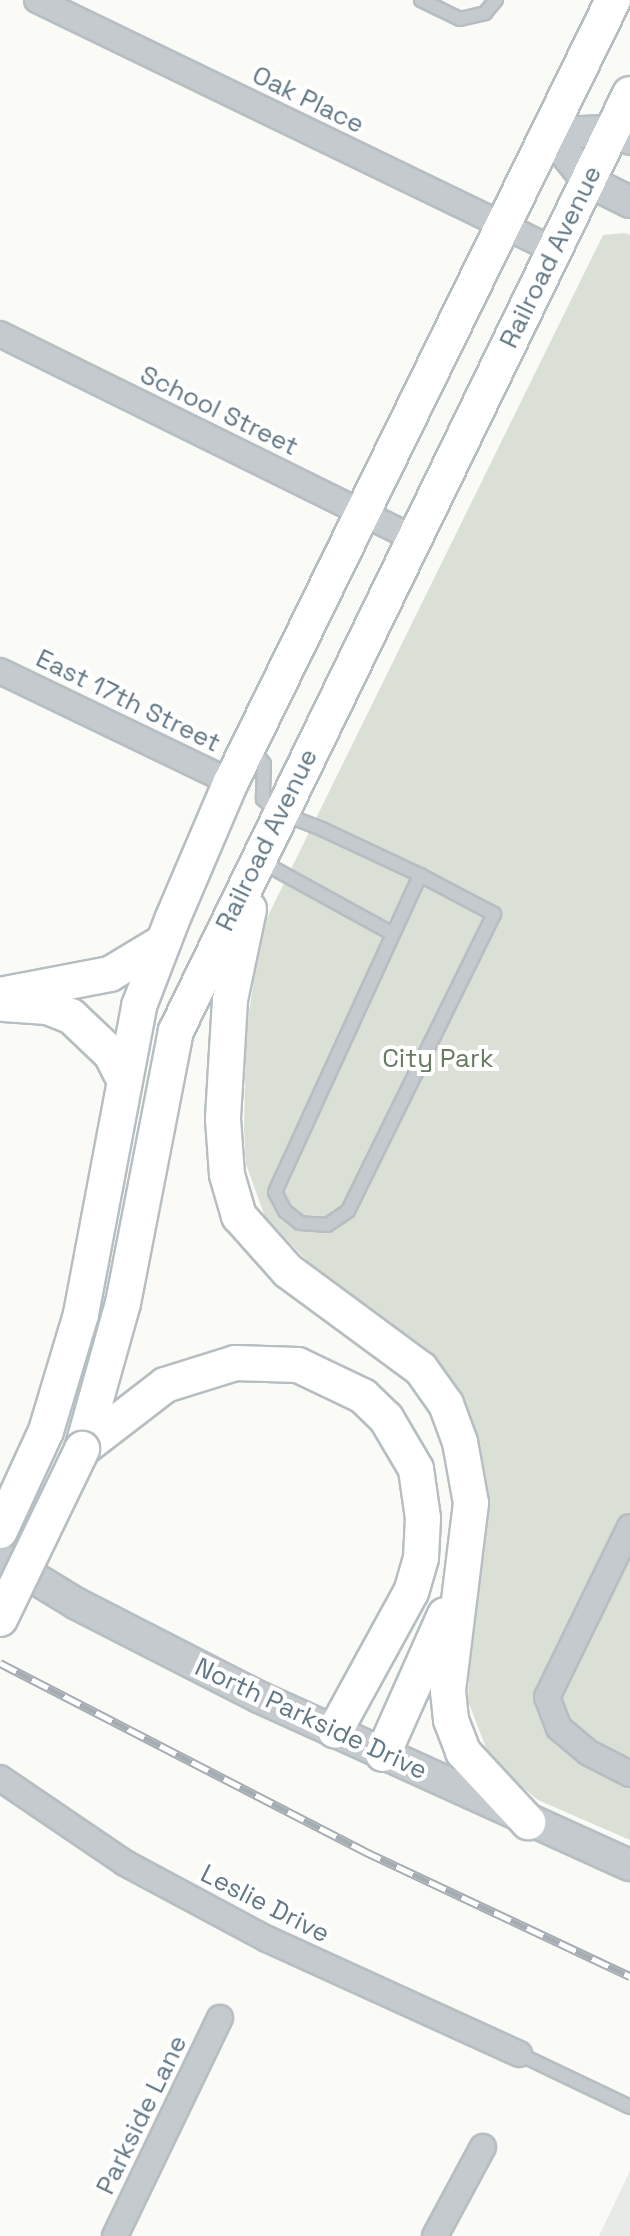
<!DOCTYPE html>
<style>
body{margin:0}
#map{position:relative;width:630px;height:2236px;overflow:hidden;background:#fafaf7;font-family:"Space Grotesk",sans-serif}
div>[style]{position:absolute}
.built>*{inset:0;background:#e8eae8}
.green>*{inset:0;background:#dae0d6}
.roads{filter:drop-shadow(2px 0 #b6bec2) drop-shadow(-2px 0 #b6bec2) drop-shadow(0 2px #b6bec2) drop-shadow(0 -2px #b6bec2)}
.service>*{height:12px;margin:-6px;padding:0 6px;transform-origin:6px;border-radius:6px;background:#c4cacd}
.minor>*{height:24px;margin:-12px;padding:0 12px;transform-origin:12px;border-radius:12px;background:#c4cacd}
.tertiary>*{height:30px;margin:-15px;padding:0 15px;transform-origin:15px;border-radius:15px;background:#c4cacd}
.secondary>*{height:34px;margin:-17px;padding:0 17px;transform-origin:17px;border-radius:17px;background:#fff}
.rail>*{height:9px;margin-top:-4.5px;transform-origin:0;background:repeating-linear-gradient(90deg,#fff 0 18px,#a5adb3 0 36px);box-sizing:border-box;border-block:2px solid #a5adb3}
.bridges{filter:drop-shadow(2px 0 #b6bec2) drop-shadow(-2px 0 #b6bec2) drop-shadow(0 2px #b6bec2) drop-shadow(0 -2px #b6bec2)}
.secondary-bridge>*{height:34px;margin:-17px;padding:0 17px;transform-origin:17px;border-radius:17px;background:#fff}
span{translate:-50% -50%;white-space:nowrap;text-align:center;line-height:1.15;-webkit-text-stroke:8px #fff;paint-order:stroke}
.street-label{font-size:26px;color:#627885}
.park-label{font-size:26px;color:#687b62}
</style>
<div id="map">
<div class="built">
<i style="clip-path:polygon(630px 2171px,630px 2236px,599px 2236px)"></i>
</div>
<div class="green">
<i style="clip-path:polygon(625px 233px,630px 235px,630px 1840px,538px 1800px,491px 1761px,468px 1701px,477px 1463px,319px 1273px,265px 1217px,246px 1164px,244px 1130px,246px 1032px,262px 928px,603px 235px)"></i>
</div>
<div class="roads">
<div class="service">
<i style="left:421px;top:0;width:43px;rotate:26deg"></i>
<i style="left:460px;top:19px;width:26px;rotate:-13deg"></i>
<i style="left:485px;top:13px;width:17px;rotate:-50deg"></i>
<i style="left:252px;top:749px;width:19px;rotate:51deg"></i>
<i style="left:264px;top:764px;width:35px;rotate:92deg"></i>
<i style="left:263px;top:799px;width:20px;rotate:41deg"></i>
<i style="left:278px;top:812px;width:47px;rotate:21.1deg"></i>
<i style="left:322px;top:829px;width:108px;rotate:25.1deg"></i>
<i style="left:420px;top:875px;width:84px;rotate:27.8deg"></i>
<i style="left:494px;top:914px;width:331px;rotate:116.2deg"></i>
<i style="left:348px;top:1211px;width:25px;rotate:146deg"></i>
<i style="left:327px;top:1225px;width:27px;rotate:-176deg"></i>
<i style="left:300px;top:1223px;width:19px;rotate:-141deg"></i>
<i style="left:285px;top:1211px;width:21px;rotate:-118deg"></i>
<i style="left:275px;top:1192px;width:349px;rotate:-65.4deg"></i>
<i style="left:262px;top:862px;width:149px;rotate:28.8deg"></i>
<i style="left:519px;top:2054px;width:123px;rotate:25.5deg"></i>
</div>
<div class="minor">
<i style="left:37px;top:0;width:574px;rotate:25.81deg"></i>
<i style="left:0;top:334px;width:461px;rotate:26.3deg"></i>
<i style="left:0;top:671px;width:256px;rotate:25.7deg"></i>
<i style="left:630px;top:1527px;width:189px;rotate:116deg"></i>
<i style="left:547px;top:1697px;width:33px;rotate:69deg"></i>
<i style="left:559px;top:1728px;width:39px;rotate:40deg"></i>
<i style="left:589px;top:1753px;width:46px;rotate:27.1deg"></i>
<i style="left:0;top:1778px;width:151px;rotate:34.2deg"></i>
<i style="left:125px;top:1863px;width:161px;rotate:28.2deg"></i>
<i style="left:267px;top:1939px;width:277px;rotate:24.5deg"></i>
<i style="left:115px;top:2236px;width:242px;rotate:-64.3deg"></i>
<i style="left:435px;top:2236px;width:101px;rotate:-61.7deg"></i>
</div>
<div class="tertiary">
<i style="left:549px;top:133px;width:62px;rotate:50.9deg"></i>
<i style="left:588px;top:181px;width:47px;rotate:26.6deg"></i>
<i style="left:549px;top:133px;width:64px;rotate:-1.8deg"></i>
<i style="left:613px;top:131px;width:19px;rotate:25deg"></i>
<i style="left:0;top:1557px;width:90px;rotate:31.4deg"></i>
<i style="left:77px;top:1604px;width:204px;rotate:27.1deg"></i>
<i style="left:259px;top:1697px;width:407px;rotate:24.4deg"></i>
</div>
<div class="secondary">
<i style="left:249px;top:909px;width:93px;rotate:101.8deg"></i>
<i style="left:230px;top:1000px;width:119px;rotate:93.4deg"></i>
<i style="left:223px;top:1119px;width:56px;rotate:85.9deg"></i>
<i style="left:227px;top:1175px;width:43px;rotate:73.7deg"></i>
<i style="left:239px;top:1216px;width:74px;rotate:48.3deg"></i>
<i style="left:288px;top:1271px;width:165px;rotate:36.4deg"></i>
<i style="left:421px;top:1369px;width:43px;rotate:54.5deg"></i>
<i style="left:446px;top:1404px;width:40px;rotate:69.8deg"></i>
<i style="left:460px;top:1442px;width:62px;rotate:79.8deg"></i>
<i style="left:471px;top:1503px;width:189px;rotate:97deg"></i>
<i style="left:448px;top:1691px;width:29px;rotate:84deg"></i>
<i style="left:451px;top:1720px;width:34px;rotate:69deg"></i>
<i style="left:463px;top:1752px;width:96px;rotate:47.1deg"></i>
<i style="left:0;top:995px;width:112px;rotate:-10.8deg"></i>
<i style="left:110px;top:974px;width:62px;rotate:-31.1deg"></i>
<i style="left:4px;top:1004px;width:43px;rotate:4deg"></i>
<i style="left:47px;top:1007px;width:26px;rotate:21deg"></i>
<i style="left:71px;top:1016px;width:55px;rotate:43.5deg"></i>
<i style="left:111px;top:1054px;width:30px;rotate:63deg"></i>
<i style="left:82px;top:1449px;width:152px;rotate:-74.3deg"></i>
<i style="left:123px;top:1303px;width:277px;rotate:-79deg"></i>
<i style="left:176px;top:1031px;width:1041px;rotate:-64.15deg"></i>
<i style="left:82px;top:1449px;width:105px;rotate:-37.6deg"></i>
<i style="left:165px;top:1385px;width:73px;rotate:-17.4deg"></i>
<i style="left:235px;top:1363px;width:63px;rotate:1.8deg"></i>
<i style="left:298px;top:1365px;width:72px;rotate:25.5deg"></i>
<i style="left:363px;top:1396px;width:32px;rotate:44deg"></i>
<i style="left:386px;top:1418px;width:59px;rotate:59.5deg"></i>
<i style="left:416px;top:1469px;width:49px;rotate:81.9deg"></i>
<i style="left:423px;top:1518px;width:40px;rotate:92.9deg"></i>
<i style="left:421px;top:1558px;width:35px;rotate:106deg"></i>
<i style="left:411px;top:1592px;width:158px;rotate:118.7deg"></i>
<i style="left:0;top:1531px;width:110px;rotate:-65.3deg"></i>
<i style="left:46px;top:1431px;width:122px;rotate:-73.3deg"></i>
<i style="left:81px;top:1314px;width:313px;rotate:-79.3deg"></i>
<i style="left:139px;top:1006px;width:92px;rotate:-69deg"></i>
<i style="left:172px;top:920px;width:150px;rotate:-66.9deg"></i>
<i style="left:231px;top:782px;width:870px;rotate:-63.96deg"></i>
<i style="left:383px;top:1754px;width:152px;rotate:-66deg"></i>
</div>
</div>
<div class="rail">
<i style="left:0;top:1663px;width:410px;rotate:27.3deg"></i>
<i style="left:364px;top:1851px;width:294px;rotate:25.2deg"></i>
</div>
<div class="bridges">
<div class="secondary-bridge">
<i style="left:0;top:1619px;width:189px;rotate:-64.2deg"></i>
</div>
</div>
<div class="street-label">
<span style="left:308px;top:100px;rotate:26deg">Oak Place</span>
<span style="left:551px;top:257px;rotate:-64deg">Railroad Avenue</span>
<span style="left:219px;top:411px;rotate:26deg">School Street</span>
<span style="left:128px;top:701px;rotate:26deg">East 17th Street</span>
<span style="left:267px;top:840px;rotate:-64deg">Railroad Avenue</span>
<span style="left:311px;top:1719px;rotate:25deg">North Parkside Drive</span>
<span style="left:265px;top:1904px;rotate:27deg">Leslie Drive</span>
<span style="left:142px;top:2115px;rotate:-64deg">Parkside Lane</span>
</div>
<div class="park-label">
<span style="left:438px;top:1059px">City Park</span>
</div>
</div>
